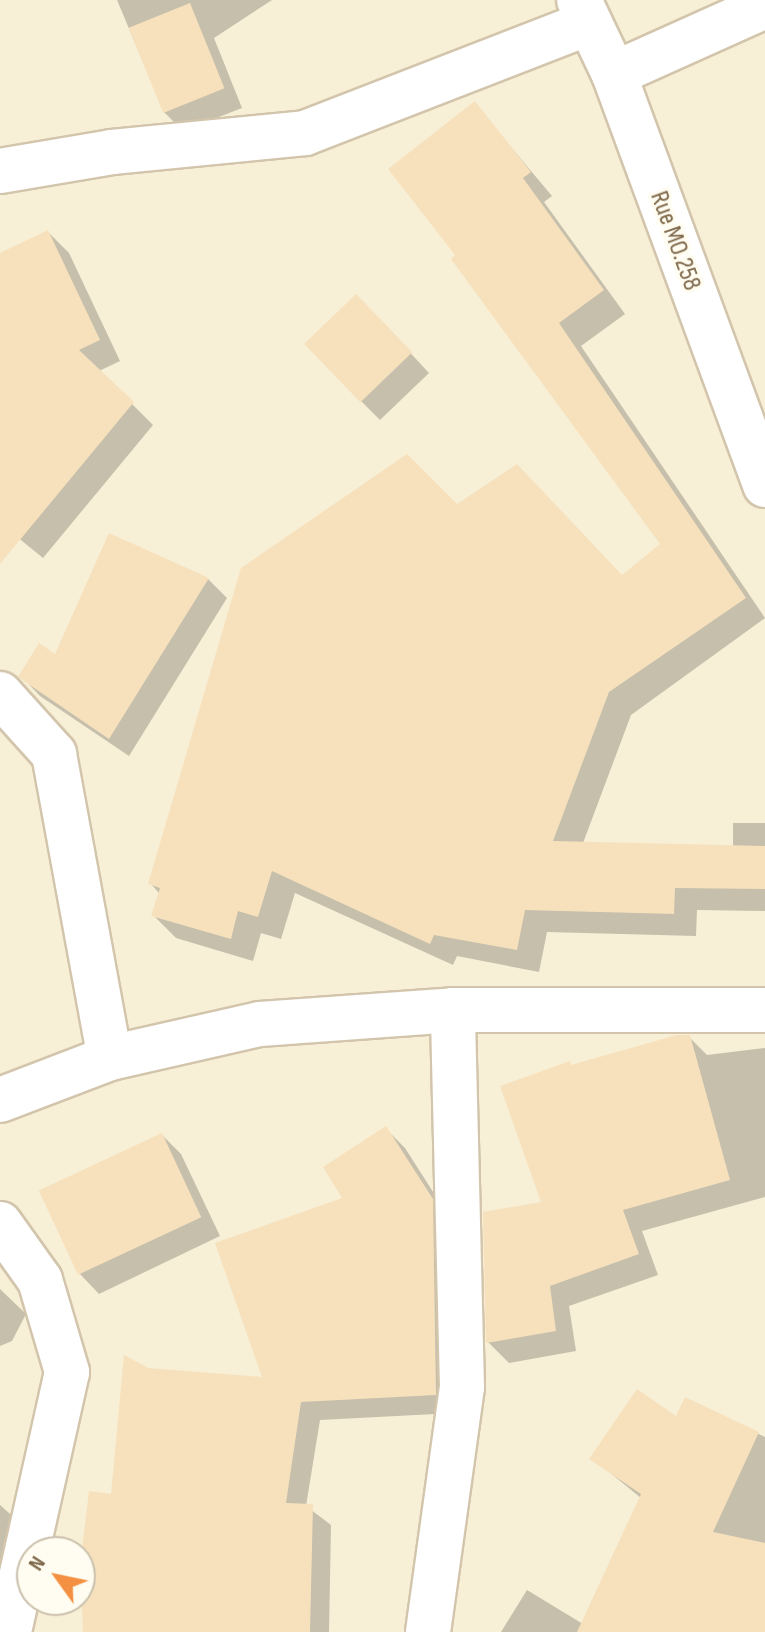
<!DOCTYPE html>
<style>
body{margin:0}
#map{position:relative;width:765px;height:1632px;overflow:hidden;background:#fefbe9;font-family:"Sofia Sans Condensed",sans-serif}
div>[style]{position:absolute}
.residential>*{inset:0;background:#f7efd6}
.shadow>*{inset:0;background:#0003}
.building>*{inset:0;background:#f7e1bd;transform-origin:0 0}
.roads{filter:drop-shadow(2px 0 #d3c5ac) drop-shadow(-2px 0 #d3c5ac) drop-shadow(0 2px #d3c5ac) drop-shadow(0 -2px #d3c5ac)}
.minor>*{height:44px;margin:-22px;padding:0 22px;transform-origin:22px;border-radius:22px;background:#fff}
span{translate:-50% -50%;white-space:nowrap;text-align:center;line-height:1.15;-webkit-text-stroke:7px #fffdf1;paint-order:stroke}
.street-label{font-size:26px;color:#7d6648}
.north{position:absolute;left:16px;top:1536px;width:80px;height:80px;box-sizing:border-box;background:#fffdf1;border:2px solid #cbc1ad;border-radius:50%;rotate:303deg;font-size:22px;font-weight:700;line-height:32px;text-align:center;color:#7d6648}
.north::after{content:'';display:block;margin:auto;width:28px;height:36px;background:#f49042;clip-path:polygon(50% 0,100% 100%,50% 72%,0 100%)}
</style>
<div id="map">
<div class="residential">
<i style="clip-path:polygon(evenodd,0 0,765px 0,765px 1632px,0 1632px,0 0,32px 1552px,80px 1552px,80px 1600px,32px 1600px,32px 1552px)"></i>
</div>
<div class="shadow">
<i style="clip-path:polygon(117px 0,272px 0,214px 38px,242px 108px,183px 131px,164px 112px)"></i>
<i style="clip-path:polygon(475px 104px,552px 196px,544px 202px,625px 314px,581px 346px,765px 618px,631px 715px,583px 843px,733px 847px,733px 823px,765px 823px,765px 911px,697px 910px,696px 936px,547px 932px,539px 972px,457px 956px,453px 965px,295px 893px,281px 939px,261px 933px,253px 961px,176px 938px,153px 915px,160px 894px,150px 883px,457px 507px,623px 577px,663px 544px,458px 256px)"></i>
<i style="clip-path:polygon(48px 232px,69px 253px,120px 361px,99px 371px,153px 425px,43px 558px,0 523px,0 255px)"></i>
<i style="clip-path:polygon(375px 315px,429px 373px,380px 420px,361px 401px)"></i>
<i style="clip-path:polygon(208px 579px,227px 598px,129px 756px,40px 696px,21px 676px)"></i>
<i style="clip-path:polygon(689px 1037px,707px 1055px,765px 1048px,765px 1197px,642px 1231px,658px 1275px,569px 1306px,576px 1351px,509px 1363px,488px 1342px,544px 1204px,569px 1063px,573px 1067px)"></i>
<i style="clip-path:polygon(386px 1129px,405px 1148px,451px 1220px,454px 1413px,320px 1420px,306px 1506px,331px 1525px,329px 1632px,85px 1632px,113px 1496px,148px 1370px,265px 1380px,345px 1199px)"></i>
<i style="clip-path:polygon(162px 1135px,181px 1154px,220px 1236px,99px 1294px,80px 1274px)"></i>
<i style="clip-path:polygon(0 1289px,26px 1314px,12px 1341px,0 1346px)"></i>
<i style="clip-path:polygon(686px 1400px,765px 1437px,765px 1632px,501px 1632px,527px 1590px,583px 1624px,641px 1498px,592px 1458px,677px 1419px)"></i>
<i style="clip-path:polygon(0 1505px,29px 1531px,0 1587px)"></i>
</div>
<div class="building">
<i style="left:190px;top:3px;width:92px;height:66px;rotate:68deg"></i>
<i style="clip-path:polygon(475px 101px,531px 172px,523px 178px,604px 290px,559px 323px,746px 598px,609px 692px,553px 841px,765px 846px,765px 889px,675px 888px,674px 914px,525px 910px,517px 950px,434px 935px,430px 944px,272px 871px,258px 917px,238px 911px,231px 939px,151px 916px,160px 888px,148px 884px,241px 568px,407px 454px,457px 504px,517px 464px,622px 575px,660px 544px,451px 259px,455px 255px,388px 169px)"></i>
<i style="clip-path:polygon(48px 230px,100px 340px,79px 350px,134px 402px,0 564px,0 253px)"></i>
<i style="left:356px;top:294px;width:81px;height:72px;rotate:46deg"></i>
<i style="clip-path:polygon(109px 533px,209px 578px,109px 739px,18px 677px,39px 643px,55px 654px)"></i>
<i style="clip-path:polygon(677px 1035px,690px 1035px,730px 1180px,623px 1210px,639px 1254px,550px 1286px,556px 1331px,486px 1343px,483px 1212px,541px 1202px,500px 1086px,570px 1061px,571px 1065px)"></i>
<i style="clip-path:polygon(386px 1126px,433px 1199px,436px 1395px,301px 1402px,286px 1503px,313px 1504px,310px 1632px,83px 1632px,80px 1566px,89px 1491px,111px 1494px,124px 1355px,148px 1368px,262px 1377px,215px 1243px,342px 1198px,323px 1167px)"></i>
<i style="left:162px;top:1133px;width:93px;height:136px;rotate:65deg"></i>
<i style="clip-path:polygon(637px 1389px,676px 1416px,685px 1397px,759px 1432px,713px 1532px,765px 1543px,765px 1632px,577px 1632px,641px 1494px,589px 1459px)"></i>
</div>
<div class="roads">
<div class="minor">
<i style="left:579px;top:0;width:82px;rotate:64.7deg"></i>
<i style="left:614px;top:74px;width:438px;rotate:69.8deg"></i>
<i style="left:614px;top:74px;width:166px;rotate:-24.2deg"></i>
<i style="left:0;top:171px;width:114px;rotate:-9.6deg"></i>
<i style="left:112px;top:152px;width:194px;rotate:-5.6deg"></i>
<i style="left:305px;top:133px;width:304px;rotate:-21.2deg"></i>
<i style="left:0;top:694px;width:81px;rotate:48deg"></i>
<i style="left:54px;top:754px;width:309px;rotate:79.6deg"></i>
<i style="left:0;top:1100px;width:118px;rotate:-20.9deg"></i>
<i style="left:110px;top:1058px;width:154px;rotate:-12.8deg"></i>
<i style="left:260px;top:1024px;width:194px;rotate:-4.1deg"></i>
<i style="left:453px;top:1010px;width:312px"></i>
<i style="left:0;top:1224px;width:69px;rotate:54.5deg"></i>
<i style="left:40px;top:1280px;width:96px;rotate:73.6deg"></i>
<i style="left:67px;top:1372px;width:266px;rotate:102.6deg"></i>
<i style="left:428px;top:1632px;width:247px;rotate:-82.1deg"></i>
<i style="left:462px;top:1387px;width:377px;rotate:-91.4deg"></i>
</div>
</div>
<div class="street-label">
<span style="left:675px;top:241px;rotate:70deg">Rue MO.258</span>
</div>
<div class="north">N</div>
</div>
